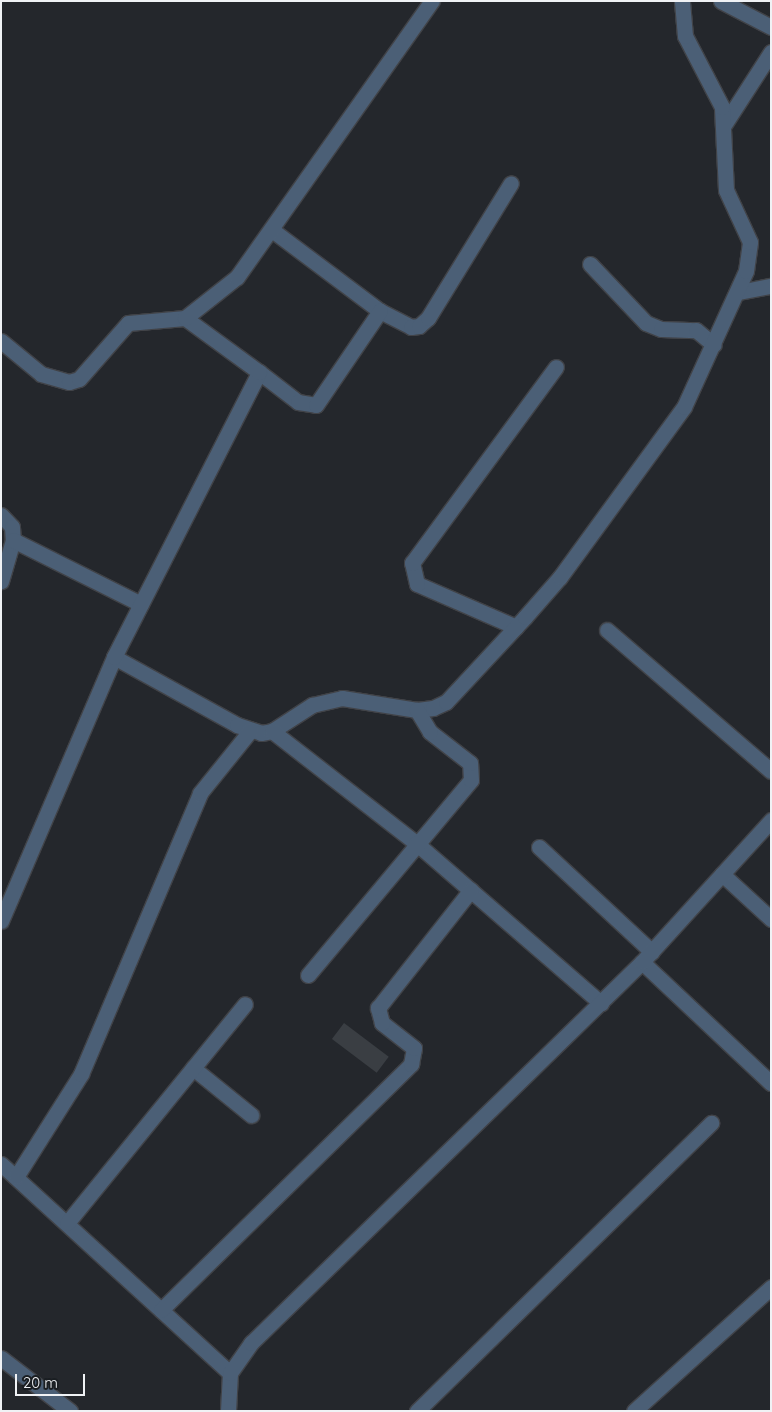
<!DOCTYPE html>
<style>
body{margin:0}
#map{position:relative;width:772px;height:1412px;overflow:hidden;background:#24272c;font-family:Quicksand,sans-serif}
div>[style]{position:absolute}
.building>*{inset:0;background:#3a3e43;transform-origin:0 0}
.roads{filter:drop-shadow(1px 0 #414348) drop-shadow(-1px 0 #414348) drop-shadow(0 1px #414348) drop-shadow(0 -1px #414348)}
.minor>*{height:15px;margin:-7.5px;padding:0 7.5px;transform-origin:7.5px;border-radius:7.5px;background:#4b5f76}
span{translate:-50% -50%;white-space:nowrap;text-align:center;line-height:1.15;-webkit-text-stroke:4px #1a1e22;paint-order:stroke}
.frame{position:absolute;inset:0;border:2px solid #f0f2f5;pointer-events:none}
.scale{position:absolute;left:15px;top:1374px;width:70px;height:22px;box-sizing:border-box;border:2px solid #f0f2f5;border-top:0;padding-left:6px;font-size:15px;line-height:18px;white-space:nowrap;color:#f0f2f5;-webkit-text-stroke:4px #1a1e22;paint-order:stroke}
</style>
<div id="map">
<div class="building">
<i style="left:344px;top:1023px;width:56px;height:20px;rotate:37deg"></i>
</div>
<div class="roads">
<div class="minor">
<i style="left:721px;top:1px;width:56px;rotate:27.5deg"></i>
<i style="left:724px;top:125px;width:87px;rotate:-57.2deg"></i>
<i style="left:272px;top:230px;width:135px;rotate:36.9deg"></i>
<i style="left:380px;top:311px;width:35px;rotate:27deg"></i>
<i style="left:411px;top:327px;width:8px;rotate:-7deg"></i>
<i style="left:419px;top:326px;width:12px;rotate:-42deg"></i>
<i style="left:428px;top:318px;width:158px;rotate:-58.4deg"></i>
<i style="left:590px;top:264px;width:81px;rotate:46.5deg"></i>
<i style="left:646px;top:323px;width:16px;rotate:22deg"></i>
<i style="left:661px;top:329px;width:35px;rotate:2deg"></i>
<i style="left:696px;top:330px;width:23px;rotate:40deg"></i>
<i style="left:739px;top:292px;width:33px;rotate:-11deg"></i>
<i style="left:1px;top:341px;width:52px;rotate:39.5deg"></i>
<i style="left:41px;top:374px;width:29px;rotate:16deg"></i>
<i style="left:69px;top:382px;width:10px;rotate:-17deg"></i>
<i style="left:79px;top:379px;width:74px;rotate:-48.8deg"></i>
<i style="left:128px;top:323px;width:57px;rotate:-5deg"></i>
<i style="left:259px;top:372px;width:49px;rotate:37.6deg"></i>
<i style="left:298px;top:402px;width:18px;rotate:9deg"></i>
<i style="left:316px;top:405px;width:114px;rotate:-55.8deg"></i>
<i style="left:1px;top:515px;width:16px;rotate:47deg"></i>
<i style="left:12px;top:527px;width:13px;rotate:86deg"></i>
<i style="left:13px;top:540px;width:43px;rotate:106.3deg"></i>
<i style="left:13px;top:540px;width:143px;rotate:26.6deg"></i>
<i style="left:516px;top:627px;width:108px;rotate:-156.5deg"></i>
<i style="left:417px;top:584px;width:22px;rotate:-103deg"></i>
<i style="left:412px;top:563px;width:243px;rotate:-53.7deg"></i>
<i style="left:607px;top:630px;width:216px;rotate:40.7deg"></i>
<i style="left:114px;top:657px;width:141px;rotate:28.9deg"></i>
<i style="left:237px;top:725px;width:25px;rotate:18deg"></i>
<i style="left:261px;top:733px;width:11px;rotate:-10deg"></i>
<i style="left:272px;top:731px;width:48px;rotate:-33deg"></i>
<i style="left:312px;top:705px;width:31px;rotate:-13deg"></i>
<i style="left:342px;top:698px;width:76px;rotate:9.1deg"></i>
<i style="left:417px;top:710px;width:16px;rotate:-7deg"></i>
<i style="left:433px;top:708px;width:14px;rotate:-25deg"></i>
<i style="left:446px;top:702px;width:116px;rotate:-47.1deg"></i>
<i style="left:525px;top:617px;width:53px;rotate:-48.8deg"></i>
<i style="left:560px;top:577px;width:210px;rotate:-53.9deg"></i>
<i style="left:684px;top:407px;width:149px;rotate:-65.5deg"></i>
<i style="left:746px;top:271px;width:29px;rotate:-82deg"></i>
<i style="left:750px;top:242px;width:57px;rotate:-114.8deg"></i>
<i style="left:726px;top:190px;width:83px;rotate:-92.8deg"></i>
<i style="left:722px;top:107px;width:80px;rotate:-117.5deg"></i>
<i style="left:685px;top:36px;width:35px;rotate:-95deg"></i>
<i style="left:272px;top:731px;width:182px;rotate:37.9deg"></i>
<i style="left:416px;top:843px;width:245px;rotate:40.9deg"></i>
<i style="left:539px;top:847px;width:154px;rotate:42.9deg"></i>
<i style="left:722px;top:874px;width:67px;rotate:42.6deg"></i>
<i style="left:1px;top:921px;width:287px;rotate:-66.8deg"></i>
<i style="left:114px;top:657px;width:320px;rotate:-63deg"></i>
<i style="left:259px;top:372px;width:92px;rotate:-143.9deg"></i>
<i style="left:185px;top:318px;width:66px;rotate:-38.3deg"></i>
<i style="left:237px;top:277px;width:338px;rotate:-54.8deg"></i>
<i style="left:642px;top:962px;width:177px;rotate:43.2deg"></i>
<i style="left:308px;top:975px;width:254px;rotate:-50.1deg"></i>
<i style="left:471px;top:780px;width:17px;rotate:-93deg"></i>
<i style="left:470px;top:763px;width:51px;rotate:-142.2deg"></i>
<i style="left:430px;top:732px;width:26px;rotate:-121deg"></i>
<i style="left:193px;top:1068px;width:75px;rotate:39deg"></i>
<i style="left:1px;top:1164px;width:310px;rotate:42.4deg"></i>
<i style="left:16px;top:1177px;width:122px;rotate:-57.7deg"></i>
<i style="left:81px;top:1074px;width:305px;rotate:-67deg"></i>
<i style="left:200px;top:793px;width:80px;rotate:-51.1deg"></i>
<i style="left:67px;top:1223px;width:282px;rotate:-50.9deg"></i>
<i style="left:161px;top:1310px;width:351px;rotate:-44.5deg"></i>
<i style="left:411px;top:1064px;width:16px;rotate:-79deg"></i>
<i style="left:414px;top:1048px;width:41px;rotate:-142deg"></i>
<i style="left:382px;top:1023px;width:16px;rotate:-105deg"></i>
<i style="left:378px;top:1008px;width:150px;rotate:-51.8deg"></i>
<i style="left:1px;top:1358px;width:87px;rotate:37.5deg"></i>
<i style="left:228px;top:1411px;width:38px;rotate:-87deg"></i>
<i style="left:230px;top:1373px;width:37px;rotate:-55deg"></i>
<i style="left:251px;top:1343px;width:546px;rotate:-44.26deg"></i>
<i style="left:642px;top:962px;width:192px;rotate:-47.7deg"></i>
<i style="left:417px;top:1411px;width:412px;rotate:-44.4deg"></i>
<i style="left:634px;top:1411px;width:185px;rotate:-42.1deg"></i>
</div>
</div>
<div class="frame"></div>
<div class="scale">20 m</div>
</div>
